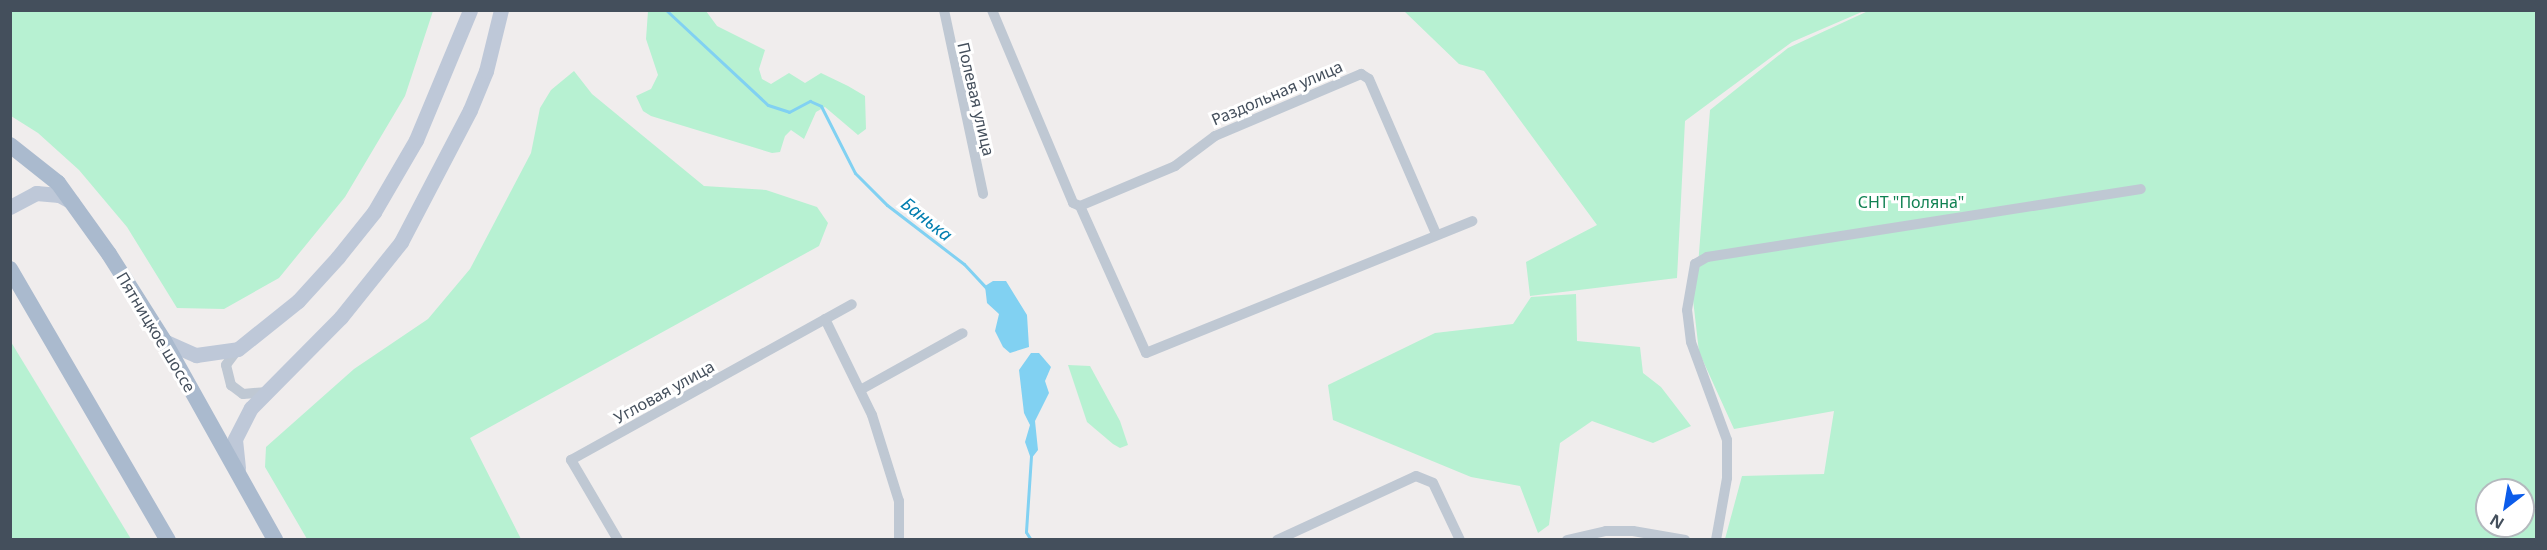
<!DOCTYPE html>
<meta charset="utf-8">
<style>
body{margin:0}
#map{position:relative;width:2547px;height:550px;overflow:hidden;background:#f0eded;font-family:"Noto Sans",sans-serif}
div>[style]{position:absolute}
.green>*{inset:0;background:#b7f1d2}
.water>*{inset:0;background:#81d1f2}
.stream>*{height:3px;margin:-1.5px;padding:0 1.5px;transform-origin:1.5px;border-radius:1.5px;background:#81d1f2}
.street>*{height:10px;margin:-5px;padding:0 5px;transform-origin:5px;border-radius:5px;background:#bfc8d3}
.secondary>*{height:15px;margin:-7.5px;padding:0 7.5px;transform-origin:7.5px;border-radius:7.5px;background:#bec8d8}
.primary>*{height:16px;margin:-8px;padding:0 8px;transform-origin:8px;border-radius:8px;background:#aabace}
span{translate:-50% -50%;white-space:nowrap;text-align:center;line-height:1.15;-webkit-text-stroke:6px #fff;paint-order:stroke}
.street-label{font-size:16px;color:#444f5c}
.park-label{font-size:16px;color:#108152}
.water-label{font-size:18px;color:#027eb0;font-style:italic}
.frame{position:absolute;inset:0;border:12px solid #444f5c;pointer-events:none}
.north{position:absolute;left:2475px;top:478px;width:60px;height:60px;box-sizing:border-box;background:#fff;border:2px solid #b4b9be;border-radius:50%;rotate:211deg;font-size:16px;font-weight:700;line-height:24px;text-align:center;color:#444f5c}
.north::after{content:'';display:block;margin:auto;width:21px;height:27px;background:#0c5cea;clip-path:polygon(50% 0,100% 100%,50% 72%,0 100%)}
</style>
<div id="map">
<div class="green">
<i style="clip-path:polygon(10px 11px,11px 10px,433px 11px,405px 96px,345px 197px,279px 278px,224px 309px,177px 308px,127px 227px,79px 170px,38px 133px,11px 116px)"></i>
<i style="clip-path:polygon(648px 11px,706px 11px,717px 26px,765px 50px,759px 69px,762px 79px,771px 84px,789px 73px,805px 83px,821px 73px,848px 86px,865px 96px,866px 129px,858px 135px,825px 107px,816px 112px,804px 139px,791px 130px,785px 136px,780px 152px,772px 153px,651px 116px,643px 111px,636px 96px,651px 89px,658px 75px,646px 39px)"></i>
<i style="clip-path:polygon(1404px 11px,1864px 11px,1792px 42px,1685px 121px,1677px 278px,1530px 296px,1526px 262px,1597px 225px,1484px 71px,1459px 64px)"></i>
<i style="clip-path:polygon(evenodd,1868px 11px,2536px 11px,2536px 539px,1725px 539px,1742px 476px,1824px 474px,1834px 411px,1734px 429px,1699px 352px,1691px 282px,1698px 266px,1710px 110px,1788px 48px,1868px 11px,2487px 490px,2523px 490px,2523px 526px,2487px 526px,2487px 490px)"></i>
<i style="clip-path:polygon(574px 71px,592px 94px,704px 186px,766px 190px,817px 207px,828px 223px,819px 246px,470px 438px,521px 539px,307px 539px,265px 467px,266px 447px,354px 369px,428px 319px,470px 269px,531px 153px,540px 108px,551px 90px)"></i>
<i style="clip-path:polygon(1576px 294px,1577px 341px,1640px 347px,1643px 373px,1661px 387px,1691px 426px,1653px 443px,1592px 421px,1560px 443px,1549px 525px,1538px 533px,1520px 486px,1471px 477px,1333px 420px,1328px 385px,1435px 333px,1513px 324px,1531px 297px)"></i>
<i style="clip-path:polygon(10px 342px,11px 342px,131px 539px,11px 539px)"></i>
<i style="clip-path:polygon(1068px 365px,1090px 366px,1120px 421px,1128px 445px,1120px 448px,1113px 444px,1087px 422px)"></i>
</div>
<div class="water">
<i style="clip-path:polygon(993px 281px,1006px 281px,1027px 315px,1029px 347px,1010px 353px,1003px 347px,995px 331px,999px 314px,987px 303px,985px 286px)"></i>
<i style="clip-path:polygon(1031px 353px,1039px 353px,1051px 367px,1045px 381px,1049px 393px,1035px 421px,1038px 450px,1031px 459px,1025px 442px,1030px 425px,1024px 413px,1019px 370px)"></i>
</div>
<div class="stream">
<i style="left:666px;top:10px;width:139px;rotate:43deg"></i>
<i style="left:768px;top:105px;width:22px;rotate:18deg"></i>
<i style="left:789px;top:112px;width:24px;rotate:-28deg"></i>
<i style="left:810px;top:101px;width:12px;rotate:24deg"></i>
<i style="left:821px;top:106px;width:75px;rotate:63.1deg"></i>
<i style="left:855px;top:173px;width:45px;rotate:45deg"></i>
<i style="left:887px;top:205px;width:97px;rotate:37.5deg"></i>
<i style="left:964px;top:264px;width:33px;rotate:47deg"></i>
<i style="left:1031px;top:456px;width:76px;rotate:93.8deg"></i>
<i style="left:1026px;top:532px;width:9px;rotate:58deg"></i>
</div>
<div class="street">
<i style="left:944px;top:10px;width:188px;rotate:78deg"></i>
<i style="left:992px;top:10px;width:209px;rotate:67.2deg"></i>
<i style="left:1073px;top:203px;width:8px;rotate:23deg"></i>
<i style="left:1080px;top:206px;width:161px;rotate:65.8deg"></i>
<i style="left:1146px;top:353px;width:352px;rotate:-22deg"></i>
<i style="left:1080px;top:206px;width:103px;rotate:-22.8deg"></i>
<i style="left:1175px;top:166px;width:50px;rotate:-36.9deg"></i>
<i style="left:1215px;top:136px;width:159px;rotate:-23deg"></i>
<i style="left:1361px;top:74px;width:9px;rotate:32deg"></i>
<i style="left:1369px;top:79px;width:169px;rotate:66.6deg"></i>
<i style="left:825px;top:319px;width:107px;rotate:63.9deg"></i>
<i style="left:872px;top:415px;width:90px;rotate:72.6deg"></i>
<i style="left:899px;top:501px;width:39px;rotate:90deg"></i>
<i style="left:238px;top:349px;width:20px;rotate:127deg"></i>
<i style="left:226px;top:365px;width:21px;rotate:76deg"></i>
<i style="left:231px;top:385px;width:15px;rotate:37deg"></i>
<i style="left:243px;top:394px;width:21px;rotate:-5deg"></i>
<i style="left:862px;top:389px;width:115px;rotate:-29deg"></i>
<i style="left:618px;top:540px;width:93px;rotate:-120.4deg"></i>
<i style="left:571px;top:460px;width:321px;rotate:-29deg"></i>
<i style="left:1277px;top:540px;width:153px;rotate:-24.7deg"></i>
<i style="left:1416px;top:476px;width:18px;rotate:22deg"></i>
<i style="left:1433px;top:483px;width:63px;rotate:64.7deg"></i>
<i style="left:1567px;top:540px;width:40px;rotate:-13deg"></i>
<i style="left:1606px;top:531px;width:27px"></i>
<i style="left:1633px;top:531px;width:53px;rotate:9.8deg"></i>
<i style="left:1716px;top:540px;width:63px;rotate:-79.9deg"></i>
<i style="left:1727px;top:478px;width:38px;rotate:-90deg"></i>
<i style="left:1727px;top:440px;width:104px;rotate:-110.2deg"></i>
<i style="left:1691px;top:342px;width:32px;rotate:-97deg"></i>
<i style="left:1687px;top:310px;width:47px;rotate:-80.1deg"></i>
<i style="left:1695px;top:264px;width:14px;rotate:-30deg"></i>
<i style="left:1707px;top:257px;width:439px;rotate:-8.9deg"></i>
</div>
<div class="secondary">
<i style="left:10px;top:207px;width:30px;rotate:-28deg"></i>
<i style="left:36px;top:193px;width:23px;rotate:5deg"></i>
<i style="left:59px;top:195px;width:15px;rotate:28deg"></i>
<i style="left:164px;top:341px;width:35px;rotate:24deg"></i>
<i style="left:196px;top:355px;width:42px;rotate:-8.1deg"></i>
<i style="left:238px;top:349px;width:77px;rotate:-38.7deg"></i>
<i style="left:298px;top:301px;width:59px;rotate:-47.7deg"></i>
<i style="left:338px;top:257px;width:58px;rotate:-51.3deg"></i>
<i style="left:374px;top:212px;width:83px;rotate:-59.7deg"></i>
<i style="left:416px;top:140px;width:141px;rotate:-67.4deg"></i>
<i style="left:238px;top:468px;width:29px;rotate:-96deg"></i>
<i style="left:235px;top:439px;width:35px;rotate:-63deg"></i>
<i style="left:251px;top:408px;width:128px;rotate:-45.3deg"></i>
<i style="left:341px;top:317px;width:96px;rotate:-51.3deg"></i>
<i style="left:401px;top:242px;width:149px;rotate:-62.4deg"></i>
<i style="left:470px;top:110px;width:42px;rotate:-67.7deg"></i>
<i style="left:486px;top:71px;width:63px;rotate:-76.2deg"></i>
</div>
<div class="primary">
<i style="left:10px;top:145px;width:61px;rotate:38.4deg"></i>
<i style="left:58px;top:183px;width:87px;rotate:54.3deg"></i>
<i style="left:109px;top:254px;width:103px;rotate:57.7deg"></i>
<i style="left:164px;top:341px;width:228px;rotate:60.8deg"></i>
<i style="left:10px;top:269px;width:314px;rotate:59.8deg"></i>
</div>
<div class="street-label">
<span style="left:1277px;top:93px;rotate:-23deg">Раздольная улица</span>
<span style="left:976px;top:99px;rotate:77deg">Полевая улица</span>
<span style="left:156px;top:332px;rotate:59deg">Пятницкое шоссе</span>
<span style="left:664px;top:392px;rotate:-29deg">Угловая улица</span>
</div>
<div class="park-label">
<span style="left:1911px;top:202px">СНТ "Поляна"</span>
</div>
<div class="water-label">
<span style="left:927px;top:219px;rotate:38deg">Банька</span>
</div>
<div class="frame"></div>
<div class="north">N</div>
</div>
